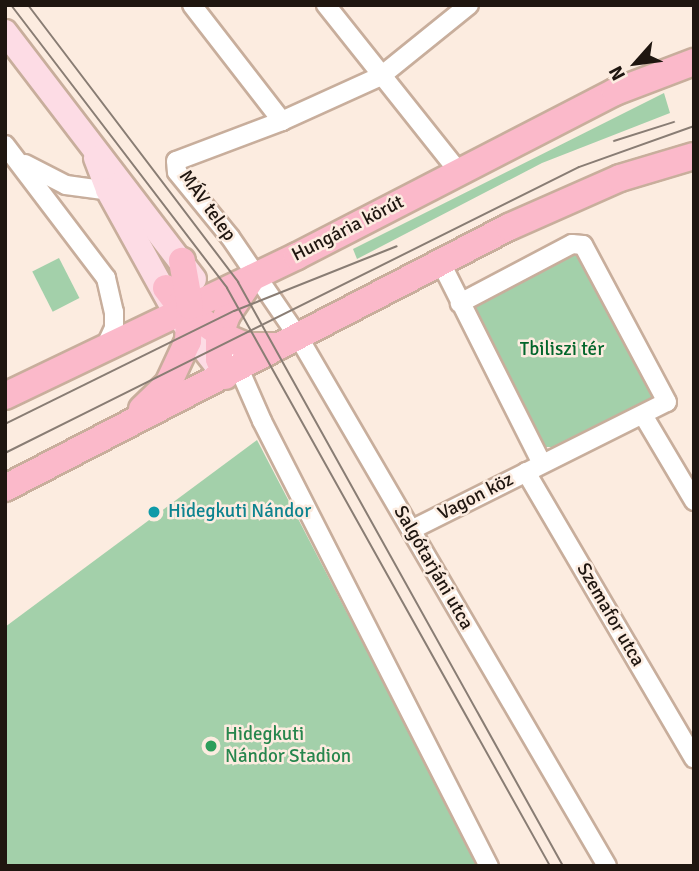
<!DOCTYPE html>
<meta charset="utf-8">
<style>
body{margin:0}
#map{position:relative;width:699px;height:871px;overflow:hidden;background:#fcece0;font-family:Signika,sans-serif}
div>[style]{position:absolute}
.green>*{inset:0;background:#a3d0aa;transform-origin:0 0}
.roads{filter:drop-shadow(2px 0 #c8ae9c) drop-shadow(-2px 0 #c8ae9c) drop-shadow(0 2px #c8ae9c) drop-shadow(0 -2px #c8ae9c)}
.street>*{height:18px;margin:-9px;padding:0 9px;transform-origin:9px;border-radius:9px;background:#fff}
.secondary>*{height:24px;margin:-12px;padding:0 12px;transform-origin:12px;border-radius:12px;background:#fddce5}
.primary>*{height:26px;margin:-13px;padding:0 13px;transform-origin:13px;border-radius:13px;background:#fbb9ca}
.tram>*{height:2px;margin:-1px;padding:0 1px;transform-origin:1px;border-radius:1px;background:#897d74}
.dots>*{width:19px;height:19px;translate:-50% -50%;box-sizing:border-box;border:4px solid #fcece0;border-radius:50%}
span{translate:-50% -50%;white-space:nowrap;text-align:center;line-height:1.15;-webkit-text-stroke:5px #fcece0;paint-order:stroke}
.street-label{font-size:19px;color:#1f1610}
.park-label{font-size:19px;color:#03662b}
.culture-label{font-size:19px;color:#0d838f}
.left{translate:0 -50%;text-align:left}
.leisure-label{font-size:19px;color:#27864d}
.frame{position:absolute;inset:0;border:7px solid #1f1610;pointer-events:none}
.north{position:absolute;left:601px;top:28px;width:70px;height:70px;-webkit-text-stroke:5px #fcece0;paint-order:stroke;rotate:242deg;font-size:19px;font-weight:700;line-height:28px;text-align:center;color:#1f1610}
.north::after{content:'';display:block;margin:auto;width:24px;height:32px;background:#1f1610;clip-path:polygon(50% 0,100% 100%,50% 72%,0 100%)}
</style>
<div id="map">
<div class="green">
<i style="clip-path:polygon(664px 93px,670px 113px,542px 163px,357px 259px,353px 249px)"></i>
<i style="clip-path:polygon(579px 252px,651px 388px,651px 398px,552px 447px,544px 447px,472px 308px)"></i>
<i style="left:59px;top:258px;width:45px;height:30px;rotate:63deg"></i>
<i style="clip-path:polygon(257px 440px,479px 866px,5px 866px,5px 627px)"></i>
</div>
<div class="roads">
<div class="street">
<i style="left:192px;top:5px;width:147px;rotate:52.2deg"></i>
<i style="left:326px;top:5px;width:213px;rotate:51.5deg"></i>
<i style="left:469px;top:5px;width:113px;rotate:141.1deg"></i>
<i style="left:381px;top:76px;width:109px;rotate:155.6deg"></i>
<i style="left:282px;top:121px;width:113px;rotate:159.3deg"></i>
<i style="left:176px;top:161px;width:11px;rotate:85deg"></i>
<i style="left:177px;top:172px;width:84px;rotate:50.8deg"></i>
<i style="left:230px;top:237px;width:122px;rotate:55.7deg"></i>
<i style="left:299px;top:338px;width:611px;rotate:59.74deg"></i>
<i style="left:5px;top:145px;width:167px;rotate:52.8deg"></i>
<i style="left:106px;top:278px;width:35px;rotate:77deg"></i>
<i style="left:114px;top:312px;width:16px;rotate:90deg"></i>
<i style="left:114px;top:328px;width:21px;rotate:115deg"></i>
<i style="left:25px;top:164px;width:46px;rotate:27.1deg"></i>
<i style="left:66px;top:185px;width:51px;rotate:7.8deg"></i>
<i style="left:440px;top:261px;width:227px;rotate:63.3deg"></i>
<i style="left:223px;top:332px;width:97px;rotate:66.3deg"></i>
<i style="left:262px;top:421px;width:500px;rotate:63deg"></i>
<i style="left:643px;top:415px;width:100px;rotate:59.3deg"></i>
<i style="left:526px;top:472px;width:332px;rotate:59.6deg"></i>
<i style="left:411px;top:530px;width:286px;rotate:-26.6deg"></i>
<i style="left:667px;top:402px;width:178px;rotate:-118.1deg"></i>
<i style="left:583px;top:245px;width:11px;rotate:-175deg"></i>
<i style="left:572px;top:244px;width:127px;rotate:152.2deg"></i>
</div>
<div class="secondary">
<i style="left:5px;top:32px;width:311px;rotate:52.6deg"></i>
<i style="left:96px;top:158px;width:34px;rotate:69deg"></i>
<i style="left:108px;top:190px;width:141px;rotate:61.1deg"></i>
<i style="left:176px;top:313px;width:80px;rotate:52.1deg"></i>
</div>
<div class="primary">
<i style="left:166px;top:288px;width:21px;rotate:53deg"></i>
<i style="left:179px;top:305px;width:56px;rotate:34.8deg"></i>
<i style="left:225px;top:337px;width:23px;rotate:23deg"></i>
<i style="left:246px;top:346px;width:33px"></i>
<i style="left:225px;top:376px;width:18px;rotate:-109deg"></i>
<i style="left:219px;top:359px;width:22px;rotate:-90deg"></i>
<i style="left:219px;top:337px;width:23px;rotate:-70deg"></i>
<i style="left:227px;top:315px;width:45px;rotate:-56deg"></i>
<i style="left:5px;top:396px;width:324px;rotate:-25.6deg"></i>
<i style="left:297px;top:256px;width:358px;rotate:-27.3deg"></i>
<i style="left:615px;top:92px;width:85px;rotate:-20.8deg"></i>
<i style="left:142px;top:409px;width:36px;rotate:-44deg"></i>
<i style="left:168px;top:384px;width:47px;rotate:-65.1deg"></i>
<i style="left:188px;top:341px;width:35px;rotate:-87deg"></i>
<i style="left:190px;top:306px;width:46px;rotate:-100.1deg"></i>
<i style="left:5px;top:488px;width:568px;rotate:-27.38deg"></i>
<i style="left:509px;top:227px;width:121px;rotate:-23.8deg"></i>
<i style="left:620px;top:178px;width:77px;rotate:-16.6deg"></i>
</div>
</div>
<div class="tram">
<i style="left:11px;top:5px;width:356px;rotate:52.6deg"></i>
<i style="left:227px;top:288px;width:662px;rotate:60.8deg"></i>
<i style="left:28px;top:5px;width:348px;rotate:52.8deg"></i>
<i style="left:238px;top:282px;width:668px;rotate:60.9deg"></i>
<i style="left:614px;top:141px;width:63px;rotate:-17.6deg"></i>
<i style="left:5px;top:424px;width:255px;rotate:-26.3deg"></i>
<i style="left:234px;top:311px;width:175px;rotate:-21.7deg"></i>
<i style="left:5px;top:453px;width:641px;rotate:-26.49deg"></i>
<i style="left:579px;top:167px;width:122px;rotate:-19.6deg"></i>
</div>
<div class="dots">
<i style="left:154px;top:512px;background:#0f9aa8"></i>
<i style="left:211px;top:746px;background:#2e9e5b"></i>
</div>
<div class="street-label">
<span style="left:207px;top:206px;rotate:54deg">MÁV telep</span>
<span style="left:348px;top:229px;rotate:-27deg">Hungária körút</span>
<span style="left:476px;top:497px;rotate:-27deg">Vagon köz</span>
<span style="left:433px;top:568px;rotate:60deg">Salgótarjáni utca</span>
<span style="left:610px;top:615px;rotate:60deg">Szemafor utca</span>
</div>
<div class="park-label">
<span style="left:562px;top:350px">Tbiliszi tér</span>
</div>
<div class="culture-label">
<span class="left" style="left:168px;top:512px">Hidegkuti Nándor</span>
</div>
<div class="leisure-label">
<span class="left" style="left:225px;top:746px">Hidegkuti<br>Nándor Stadion</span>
</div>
<div class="frame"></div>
<div class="north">N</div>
</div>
